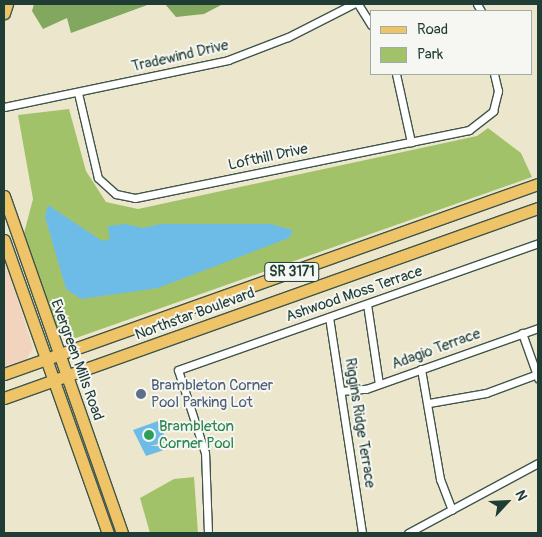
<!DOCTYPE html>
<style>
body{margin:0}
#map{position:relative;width:542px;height:537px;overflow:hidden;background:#ece7cc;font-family:Pangolin,sans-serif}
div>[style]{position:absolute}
.built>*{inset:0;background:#f2d4be}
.green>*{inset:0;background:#a2c26a}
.forest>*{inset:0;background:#81a85e}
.water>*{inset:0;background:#6dbce7}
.roads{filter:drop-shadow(1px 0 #3e564b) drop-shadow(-1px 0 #3e564b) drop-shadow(0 1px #3e564b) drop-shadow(0 -1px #3e564b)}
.minor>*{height:7px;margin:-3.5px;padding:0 3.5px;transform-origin:3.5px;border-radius:3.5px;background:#fff}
.primary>*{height:11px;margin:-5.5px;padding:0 5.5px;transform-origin:5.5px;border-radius:5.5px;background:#efc469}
.dots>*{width:14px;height:14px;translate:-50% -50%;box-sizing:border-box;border:2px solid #f6f6f2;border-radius:50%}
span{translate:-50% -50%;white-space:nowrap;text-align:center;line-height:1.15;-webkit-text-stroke:4px #f6f6f2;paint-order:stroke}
.shield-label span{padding:1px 4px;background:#f6f6f2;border:1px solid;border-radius:4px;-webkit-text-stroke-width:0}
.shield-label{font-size:14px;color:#1f3d34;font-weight:700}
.street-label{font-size:15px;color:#1f3d34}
.service-label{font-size:15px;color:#4e5e75}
.left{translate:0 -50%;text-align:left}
.leisure-label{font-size:15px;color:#27864d}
.frame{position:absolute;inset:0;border:5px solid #1f3d34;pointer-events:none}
.legend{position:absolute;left:370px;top:10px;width:162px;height:65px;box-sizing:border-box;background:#f6f6f2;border:1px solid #a0aca6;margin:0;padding:6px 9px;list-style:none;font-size:15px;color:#1f3d34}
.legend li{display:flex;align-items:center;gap:10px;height:25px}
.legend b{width:25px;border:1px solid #a0aca6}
.north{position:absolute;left:482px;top:477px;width:50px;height:50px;-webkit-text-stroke:4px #f6f6f2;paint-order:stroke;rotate:65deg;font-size:14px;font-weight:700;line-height:20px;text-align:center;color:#1f3d34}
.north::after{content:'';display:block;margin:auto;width:18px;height:22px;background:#1f3d34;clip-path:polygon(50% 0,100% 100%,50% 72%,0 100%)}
</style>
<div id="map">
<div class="built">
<i style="clip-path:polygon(4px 255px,33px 348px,25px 362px,4px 368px)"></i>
</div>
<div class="green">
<i style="clip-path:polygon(69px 109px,86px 171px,106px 202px,138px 209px,477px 136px,488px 128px,521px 153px,532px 177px,76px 338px,56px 332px,23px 237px,33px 199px,18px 115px)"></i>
<i style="clip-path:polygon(194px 477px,198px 533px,150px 533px,140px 498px,174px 479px)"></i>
</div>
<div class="forest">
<i style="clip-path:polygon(34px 4px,150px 4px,71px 33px,67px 18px,43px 29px,32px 11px)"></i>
<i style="clip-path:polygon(165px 4px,223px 4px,204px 14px,176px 17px)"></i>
</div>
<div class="water">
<i style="clip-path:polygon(48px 205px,102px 241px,110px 239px,108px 226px,125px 224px,143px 228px,161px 224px,270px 224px,293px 230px,289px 238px,158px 288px,81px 299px,66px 289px,45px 217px)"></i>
<i style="clip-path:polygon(158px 421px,167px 442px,150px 446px,161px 446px,164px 450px,146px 456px,133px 430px)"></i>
</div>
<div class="roads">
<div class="minor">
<i style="left:358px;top:4px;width:25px;rotate:58deg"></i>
<i style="left:477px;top:4px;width:8px;rotate:60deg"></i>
<i style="left:396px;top:74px;width:70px;rotate:77.6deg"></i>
<i style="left:78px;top:93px;width:87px;rotate:76.8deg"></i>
<i style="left:98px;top:178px;width:24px;rotate:42deg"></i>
<i style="left:116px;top:194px;width:19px;rotate:12deg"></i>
<i style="left:135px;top:198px;width:341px;rotate:-11.5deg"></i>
<i style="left:469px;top:130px;width:31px;rotate:-38deg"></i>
<i style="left:493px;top:111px;width:21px;rotate:-76deg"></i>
<i style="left:498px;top:91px;width:17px;rotate:-103deg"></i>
<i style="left:4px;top:107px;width:229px;rotate:-11.8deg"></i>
<i style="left:228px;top:60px;width:64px;rotate:-21deg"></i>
<i style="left:288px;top:37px;width:73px;rotate:-26.9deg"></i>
<i style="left:367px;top:304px;width:81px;rotate:81.5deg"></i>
<i style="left:329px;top:317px;width:219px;rotate:81.3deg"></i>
<i style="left:522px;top:333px;width:48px;rotate:70.4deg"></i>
<i style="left:421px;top:369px;width:112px;rotate:80.2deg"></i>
<i style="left:440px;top:479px;width:33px;rotate:69deg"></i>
<i style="left:341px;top:391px;width:25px;rotate:-5deg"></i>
<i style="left:366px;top:389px;width:182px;rotate:-19.5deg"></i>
<i style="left:429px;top:403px;width:58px;rotate:-10deg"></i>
<i style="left:486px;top:393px;width:54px;rotate:-20.4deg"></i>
<i style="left:208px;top:533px;width:80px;rotate:-92.1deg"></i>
<i style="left:205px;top:453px;width:87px;rotate:-108deg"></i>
<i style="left:178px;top:370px;width:382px;rotate:-19.4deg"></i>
<i style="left:408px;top:533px;width:148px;rotate:-28.3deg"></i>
</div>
<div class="primary">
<i style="left:4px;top:13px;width:9px;rotate:-72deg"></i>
<i style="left:4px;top:196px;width:357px;rotate:70.7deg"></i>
<i style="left:4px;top:240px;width:311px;rotate:70.5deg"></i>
<i style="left:4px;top:374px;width:567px;rotate:-19.59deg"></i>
<i style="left:4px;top:398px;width:567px;rotate:-19.59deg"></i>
</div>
</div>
<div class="dots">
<i style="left:141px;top:394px;background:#5c6f8a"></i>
<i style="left:149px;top:435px;background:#2e9e5b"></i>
</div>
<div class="shield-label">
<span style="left:292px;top:272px">SR 3171</span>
</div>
<div class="street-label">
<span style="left:180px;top:56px;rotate:-13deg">Tradewind Drive</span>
<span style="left:268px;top:157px;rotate:-12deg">Lofthill Drive</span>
<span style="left:354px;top:294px;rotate:-19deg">Ashwood Moss Terrace</span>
<span style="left:195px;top:314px;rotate:-20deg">Northstar Boulevard</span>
<span style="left:436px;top:349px;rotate:-20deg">Adagio Terrace</span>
<span style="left:77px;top:360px;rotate:70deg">Evergreen Mills Road</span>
<span style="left:360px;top:423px;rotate:81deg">Riggins Ridge Terrace</span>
</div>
<div class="service-label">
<span class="left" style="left:151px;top:394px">Brambleton Corner<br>Pool Parking Lot</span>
</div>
<div class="leisure-label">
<span class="left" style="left:159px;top:435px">Brambleton<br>Corner Pool</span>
</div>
<div class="frame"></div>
<ul class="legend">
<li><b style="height:6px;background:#efc469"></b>Road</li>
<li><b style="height:14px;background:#a2c26a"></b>Park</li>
</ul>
<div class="north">N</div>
</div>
